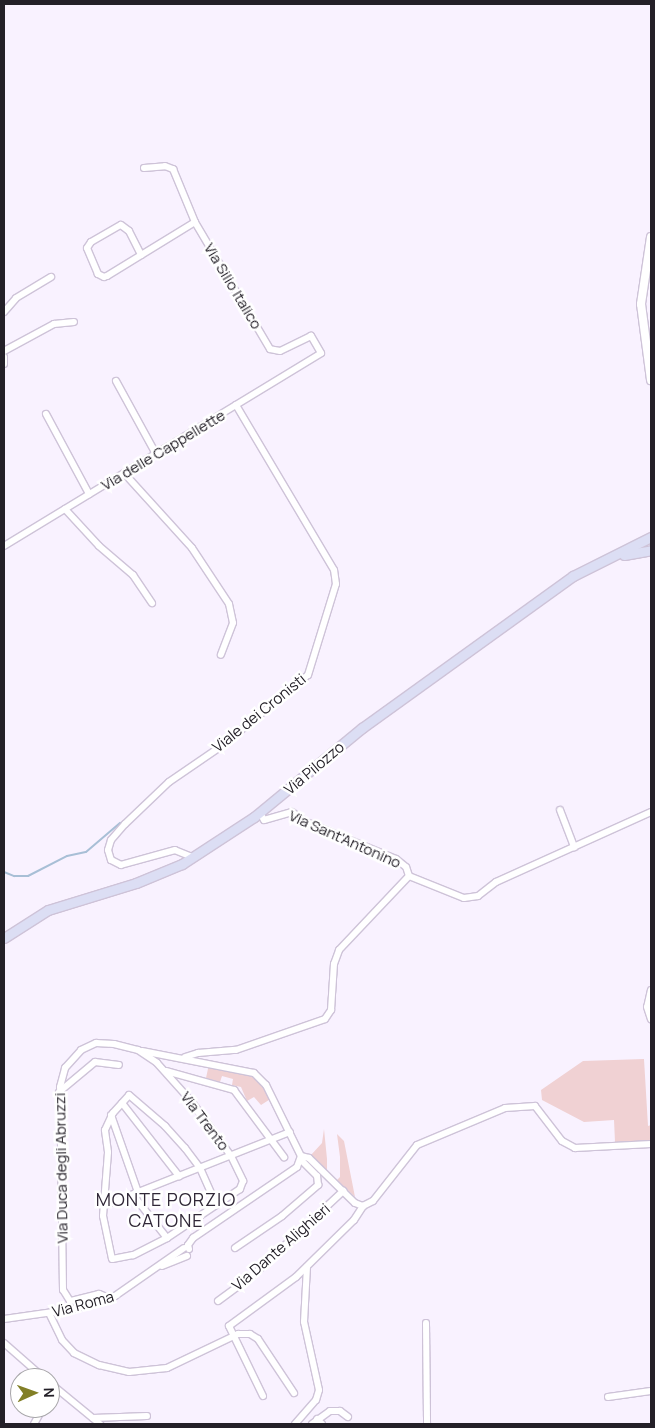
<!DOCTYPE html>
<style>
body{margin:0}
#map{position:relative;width:655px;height:1428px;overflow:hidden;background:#f9f2ff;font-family:Manrope,sans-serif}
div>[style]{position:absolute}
.green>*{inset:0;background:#f0d1d3}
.stream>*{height:2px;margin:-1px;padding:0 1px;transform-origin:1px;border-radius:1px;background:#a8bfd6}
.roads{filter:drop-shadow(1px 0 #cec3d8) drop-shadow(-1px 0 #cec3d8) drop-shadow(0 1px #cec3d8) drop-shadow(0 -1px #cec3d8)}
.minor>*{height:6px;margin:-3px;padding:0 3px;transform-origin:3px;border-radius:3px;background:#fff}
.tertiary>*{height:8px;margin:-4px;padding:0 4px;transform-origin:4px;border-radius:4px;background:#fff}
.secondary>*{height:9px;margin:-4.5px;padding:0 4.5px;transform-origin:4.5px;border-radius:4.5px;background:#dcdef4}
span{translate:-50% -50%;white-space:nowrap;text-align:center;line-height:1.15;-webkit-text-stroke:5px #fff;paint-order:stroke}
.street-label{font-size:15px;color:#242028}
.quarter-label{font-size:18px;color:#302737;letter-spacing:1px}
.frame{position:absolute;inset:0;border:5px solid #242028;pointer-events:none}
.north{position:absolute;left:10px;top:1368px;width:50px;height:50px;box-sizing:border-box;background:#fff;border:1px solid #a7a6a9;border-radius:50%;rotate:88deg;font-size:14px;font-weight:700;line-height:20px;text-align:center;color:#242028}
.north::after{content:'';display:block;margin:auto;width:18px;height:22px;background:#827f27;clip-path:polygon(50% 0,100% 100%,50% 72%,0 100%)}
</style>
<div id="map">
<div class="green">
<i style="clip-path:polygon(644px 1059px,648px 1126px,651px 1125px,651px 1139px,648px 1141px,615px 1142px,614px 1120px,584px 1122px,542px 1100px,541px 1090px,583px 1061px)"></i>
<i style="clip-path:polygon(209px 1064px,253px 1073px,272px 1098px,261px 1105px,254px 1097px,247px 1101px,241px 1087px,232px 1085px,233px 1079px,222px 1076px,220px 1082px,206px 1078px)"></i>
<i style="clip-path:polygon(324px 1129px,327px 1159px,327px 1171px,311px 1155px,322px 1143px)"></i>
<i style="clip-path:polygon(337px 1134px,344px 1141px,355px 1197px,337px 1180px,340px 1177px,340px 1157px)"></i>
</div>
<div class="stream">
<i style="left:4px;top:872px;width:11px;rotate:22deg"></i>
<i style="left:14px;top:876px;width:14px"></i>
<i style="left:28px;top:876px;width:44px;rotate:-27.1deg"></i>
<i style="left:67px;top:856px;width:19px;rotate:-12deg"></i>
<i style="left:86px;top:852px;width:45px;rotate:-40.5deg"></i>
</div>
<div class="roads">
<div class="minor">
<i style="left:144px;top:168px;width:21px;rotate:-5deg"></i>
<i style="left:165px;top:166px;width:9px;rotate:21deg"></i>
<i style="left:173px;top:169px;width:57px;rotate:67.5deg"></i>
<i style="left:4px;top:312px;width:18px;rotate:-49deg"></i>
<i style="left:16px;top:298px;width:41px;rotate:-31deg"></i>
<i style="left:4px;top:351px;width:57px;rotate:-28.4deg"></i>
<i style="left:54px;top:324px;width:20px;rotate:-6deg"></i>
<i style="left:4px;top:357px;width:7px;rotate:90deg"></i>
<i style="left:116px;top:381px;width:83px;rotate:61.3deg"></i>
<i style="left:46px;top:414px;width:91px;rotate:61.7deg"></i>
<i style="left:124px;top:473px;width:101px;rotate:47.8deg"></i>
<i style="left:192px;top:548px;width:67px;rotate:56.5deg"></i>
<i style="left:229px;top:604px;width:19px;rotate:78deg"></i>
<i style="left:233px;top:623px;width:34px;rotate:111deg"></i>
<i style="left:65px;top:509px;width:50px;rotate:47.4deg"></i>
<i style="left:99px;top:546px;width:45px;rotate:40.5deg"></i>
<i style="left:133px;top:575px;width:34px;rotate:56deg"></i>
<i style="left:4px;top:546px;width:371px;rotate:-31.3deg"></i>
<i style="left:321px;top:353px;width:20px;rotate:-120deg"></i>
<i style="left:311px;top:336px;width:34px;rotate:154deg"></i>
<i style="left:280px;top:351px;width:10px;rotate:-169deg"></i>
<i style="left:270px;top:349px;width:147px;rotate:-120.6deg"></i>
<i style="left:195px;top:222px;width:103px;rotate:148.5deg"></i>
<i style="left:107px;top:276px;width:3px;rotate:162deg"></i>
<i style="left:104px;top:277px;width:7px;rotate:-153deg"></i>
<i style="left:98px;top:274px;width:28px;rotate:-113deg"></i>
<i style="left:87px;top:248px;width:7px;rotate:-56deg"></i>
<i style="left:91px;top:242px;width:34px;rotate:-30deg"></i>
<i style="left:121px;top:225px;width:10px;rotate:37deg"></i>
<i style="left:129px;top:231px;width:27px;rotate:63deg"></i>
<i style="left:560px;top:810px;width:40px;rotate:69deg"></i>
<i style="left:192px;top:857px;width:18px;rotate:-158deg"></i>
<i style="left:175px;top:850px;width:56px;rotate:164.5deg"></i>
<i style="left:121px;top:865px;width:11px;rotate:-153deg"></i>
<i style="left:111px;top:860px;width:10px;rotate:-107deg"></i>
<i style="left:108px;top:850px;width:10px;rotate:-73deg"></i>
<i style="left:111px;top:840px;width:21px;rotate:-49deg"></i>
<i style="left:125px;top:824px;width:61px;rotate:-43.7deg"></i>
<i style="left:169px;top:782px;width:65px;rotate:-34.4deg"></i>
<i style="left:223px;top:745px;width:110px;rotate:-39.5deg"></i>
<i style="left:308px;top:675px;width:95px;rotate:-72.9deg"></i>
<i style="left:336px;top:584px;width:14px;rotate:-98deg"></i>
<i style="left:334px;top:570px;width:192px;rotate:-120.7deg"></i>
<i style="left:409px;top:876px;width:59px;rotate:21.8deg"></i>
<i style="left:464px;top:898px;width:14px;rotate:-8deg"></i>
<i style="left:478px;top:896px;width:23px;rotate:-38deg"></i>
<i style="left:496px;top:882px;width:170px;rotate:-24.3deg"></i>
<i style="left:651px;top:990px;width:17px;rotate:103deg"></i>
<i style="left:647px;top:1007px;width:13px;rotate:72deg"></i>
<i style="left:142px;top:1051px;width:114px;rotate:11.1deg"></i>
<i style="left:254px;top:1073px;width:17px;rotate:45deg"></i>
<i style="left:266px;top:1085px;width:79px;rotate:63.8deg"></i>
<i style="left:185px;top:1057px;width:14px;rotate:-17deg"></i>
<i style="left:198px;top:1053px;width:38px;rotate:-5deg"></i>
<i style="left:236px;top:1050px;width:94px;rotate:-19.2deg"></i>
<i style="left:325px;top:1019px;width:11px;rotate:-56deg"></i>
<i style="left:331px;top:1010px;width:46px;rotate:-86.3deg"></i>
<i style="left:334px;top:964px;width:15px;rotate:-70deg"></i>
<i style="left:339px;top:950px;width:102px;rotate:-46.6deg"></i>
<i style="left:409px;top:876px;width:9px;rotate:-108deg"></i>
<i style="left:406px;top:867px;width:13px;rotate:-141deg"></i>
<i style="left:396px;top:859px;width:100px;rotate:-157.6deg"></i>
<i style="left:304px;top:821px;width:15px;rotate:-143deg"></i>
<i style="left:292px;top:812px;width:29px;rotate:164deg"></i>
<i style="left:264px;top:820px;width:8px;rotate:-120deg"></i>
<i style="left:166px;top:1071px;width:71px;rotate:15.6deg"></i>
<i style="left:234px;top:1090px;width:84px;rotate:53.3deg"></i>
<i style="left:59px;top:1092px;width:47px;rotate:-39.8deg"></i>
<i style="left:95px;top:1062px;width:24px;rotate:7deg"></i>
<i style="left:122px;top:1103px;width:93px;rotate:52deg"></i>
<i style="left:111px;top:1115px;width:82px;rotate:70.7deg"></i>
<i style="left:301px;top:1156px;width:8px;rotate:14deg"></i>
<i style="left:309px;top:1158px;width:64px;rotate:44.4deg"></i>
<i style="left:355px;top:1203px;width:9px;rotate:21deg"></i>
<i style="left:133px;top:1195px;width:55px;rotate:51.7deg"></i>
<i style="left:103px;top:1206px;width:201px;rotate:-21.6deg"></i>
<i style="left:363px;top:1206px;width:11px;rotate:-27deg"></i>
<i style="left:373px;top:1201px;width:71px;rotate:-51.8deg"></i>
<i style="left:417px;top:1145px;width:95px;rotate:-22.8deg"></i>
<i style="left:505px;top:1108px;width:30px;rotate:-4deg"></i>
<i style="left:535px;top:1106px;width:44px;rotate:52.4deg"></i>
<i style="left:562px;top:1141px;width:15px;rotate:28deg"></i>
<i style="left:575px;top:1148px;width:76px;rotate:-3deg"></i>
<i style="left:235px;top:1248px;width:57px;rotate:-34.2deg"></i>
<i style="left:282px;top:1216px;width:48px;rotate:-40.7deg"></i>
<i style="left:318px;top:1185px;width:9px;rotate:-96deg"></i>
<i style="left:317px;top:1176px;width:23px;rotate:-135deg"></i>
<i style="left:189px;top:1249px;width:4px;rotate:-104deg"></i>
<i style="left:188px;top:1245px;width:9px;rotate:-54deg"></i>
<i style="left:193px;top:1238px;width:126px;rotate:-34.3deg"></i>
<i style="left:297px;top:1167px;width:12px;rotate:-70deg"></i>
<i style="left:162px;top:1266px;width:27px;rotate:-22deg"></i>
<i style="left:109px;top:1298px;width:11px;rotate:-158deg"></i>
<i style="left:99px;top:1294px;width:30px;rotate:166deg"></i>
<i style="left:70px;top:1301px;width:13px;rotate:-122deg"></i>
<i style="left:63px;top:1290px;width:203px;rotate:-90.8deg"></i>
<i style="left:60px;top:1087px;width:20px;rotate:-75deg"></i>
<i style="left:65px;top:1068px;width:24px;rotate:-48deg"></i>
<i style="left:81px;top:1050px;width:17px;rotate:-25deg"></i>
<i style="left:96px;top:1043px;width:18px;rotate:3deg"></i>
<i style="left:114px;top:1044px;width:25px;rotate:14deg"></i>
<i style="left:138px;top:1050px;width:23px;rotate:34deg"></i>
<i style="left:157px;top:1063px;width:52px;rotate:48.1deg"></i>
<i style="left:192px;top:1102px;width:67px;rotate:54.2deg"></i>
<i style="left:231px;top:1156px;width:28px;rotate:64deg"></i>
<i style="left:243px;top:1181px;width:9px;rotate:111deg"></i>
<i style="left:240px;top:1189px;width:88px;rotate:146.1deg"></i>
<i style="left:167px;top:1238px;width:38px;rotate:153deg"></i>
<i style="left:133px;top:1255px;width:21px;rotate:169deg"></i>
<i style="left:112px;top:1259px;width:44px;rotate:-101.8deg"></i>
<i style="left:103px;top:1216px;width:64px;rotate:-85.5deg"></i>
<i style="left:108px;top:1152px;width:22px;rotate:-98deg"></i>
<i style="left:105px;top:1130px;width:19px;rotate:-65deg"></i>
<i style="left:113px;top:1113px;width:24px;rotate:-48deg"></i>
<i style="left:129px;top:1095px;width:48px;rotate:40.7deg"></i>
<i style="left:165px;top:1126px;width:30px;rotate:48deg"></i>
<i style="left:185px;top:1148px;width:25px;rotate:53deg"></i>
<i style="left:200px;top:1168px;width:39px;rotate:66deg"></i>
<i style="left:218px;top:1301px;width:42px;rotate:-36.3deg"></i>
<i style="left:252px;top:1276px;width:125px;rotate:-43deg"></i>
<i style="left:49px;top:1313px;width:30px;rotate:64deg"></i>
<i style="left:62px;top:1340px;width:18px;rotate:47deg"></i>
<i style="left:74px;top:1353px;width:28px;rotate:26deg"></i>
<i style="left:99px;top:1365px;width:31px;rotate:13deg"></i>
<i style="left:129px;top:1372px;width:38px;rotate:-6deg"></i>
<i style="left:167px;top:1368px;width:79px;rotate:-25.6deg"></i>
<i style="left:238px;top:1334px;width:12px"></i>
<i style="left:250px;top:1334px;width:9px;rotate:32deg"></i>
<i style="left:258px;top:1339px;width:65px;rotate:56.3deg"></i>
<i style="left:4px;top:1319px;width:71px;rotate:-8.1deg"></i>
<i style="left:74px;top:1309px;width:43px;rotate:-17.6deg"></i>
<i style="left:115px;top:1296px;width:84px;rotate:-34.8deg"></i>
<i style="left:426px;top:1323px;width:101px;rotate:89.4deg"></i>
<i style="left:4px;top:1343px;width:53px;rotate:41.2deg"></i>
<i style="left:50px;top:1383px;width:65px;rotate:39.4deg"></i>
<i style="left:50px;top:1396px;width:10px;rotate:-61deg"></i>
<i style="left:263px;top:1396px;width:78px;rotate:-115.9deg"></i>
<i style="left:229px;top:1326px;width:83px;rotate:-36.2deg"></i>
<i style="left:296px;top:1277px;width:81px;rotate:-44.5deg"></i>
<i style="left:354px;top:1220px;width:17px;rotate:-57deg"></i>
<i style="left:608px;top:1397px;width:43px;rotate:-7.9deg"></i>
<i style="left:93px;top:1418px;width:54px;rotate:-2.1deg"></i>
<i style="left:317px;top:1419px;width:7px;rotate:45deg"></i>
<i style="left:34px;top:1424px;width:18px;rotate:-61deg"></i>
<i style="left:295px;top:1424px;width:32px;rotate:-49deg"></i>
<i style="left:316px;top:1400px;width:10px;rotate:-73deg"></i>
<i style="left:319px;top:1390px;width:70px;rotate:-102.4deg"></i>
<i style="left:304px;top:1322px;width:55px;rotate:-86.9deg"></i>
<i style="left:312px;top:1424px;width:22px;rotate:-36deg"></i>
<i style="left:330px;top:1411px;width:10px"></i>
<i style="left:340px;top:1411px;width:10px;rotate:37deg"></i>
</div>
<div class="tertiary">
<i style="left:651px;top:237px;width:68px;rotate:98.5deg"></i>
<i style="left:641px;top:304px;width:77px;rotate:82.5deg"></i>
</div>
<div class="secondary">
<i style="left:624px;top:555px;width:27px;rotate:-10deg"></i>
<i style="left:4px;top:938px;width:52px;rotate:-32.5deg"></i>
<i style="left:48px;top:910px;width:92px;rotate:-17.1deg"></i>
<i style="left:136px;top:883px;width:50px;rotate:-22.4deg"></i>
<i style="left:182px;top:864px;width:86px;rotate:-33.1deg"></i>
<i style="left:254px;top:817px;width:140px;rotate:-39.5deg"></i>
<i style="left:362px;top:728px;width:260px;rotate:-35.8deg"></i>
<i style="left:573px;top:576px;width:87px;rotate:-26.6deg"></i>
</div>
</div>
<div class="street-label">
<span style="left:233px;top:286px;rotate:59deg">Via Silio Italico</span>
<span style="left:163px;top:450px;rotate:-31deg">Via delle Cappellette</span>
<span style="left:259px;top:713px;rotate:-39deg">Viale dei Cronisti</span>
<span style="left:314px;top:768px;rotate:-40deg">Via Pilozzo</span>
<span style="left:345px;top:839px;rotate:24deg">Via Sant'Antonino</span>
<span style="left:205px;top:1121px;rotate:53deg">Via Trento</span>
<span style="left:61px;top:1168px;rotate:-91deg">Via Duca degli Abruzzi</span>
<span style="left:281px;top:1247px;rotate:-41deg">Via Dante Alighieri</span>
<span style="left:83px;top:1304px;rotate:-15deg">Via Roma</span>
</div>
<div class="quarter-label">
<span style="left:166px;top:1210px">MONTE PORZIO<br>CATONE</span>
</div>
<div class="frame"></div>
<div class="north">N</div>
</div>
